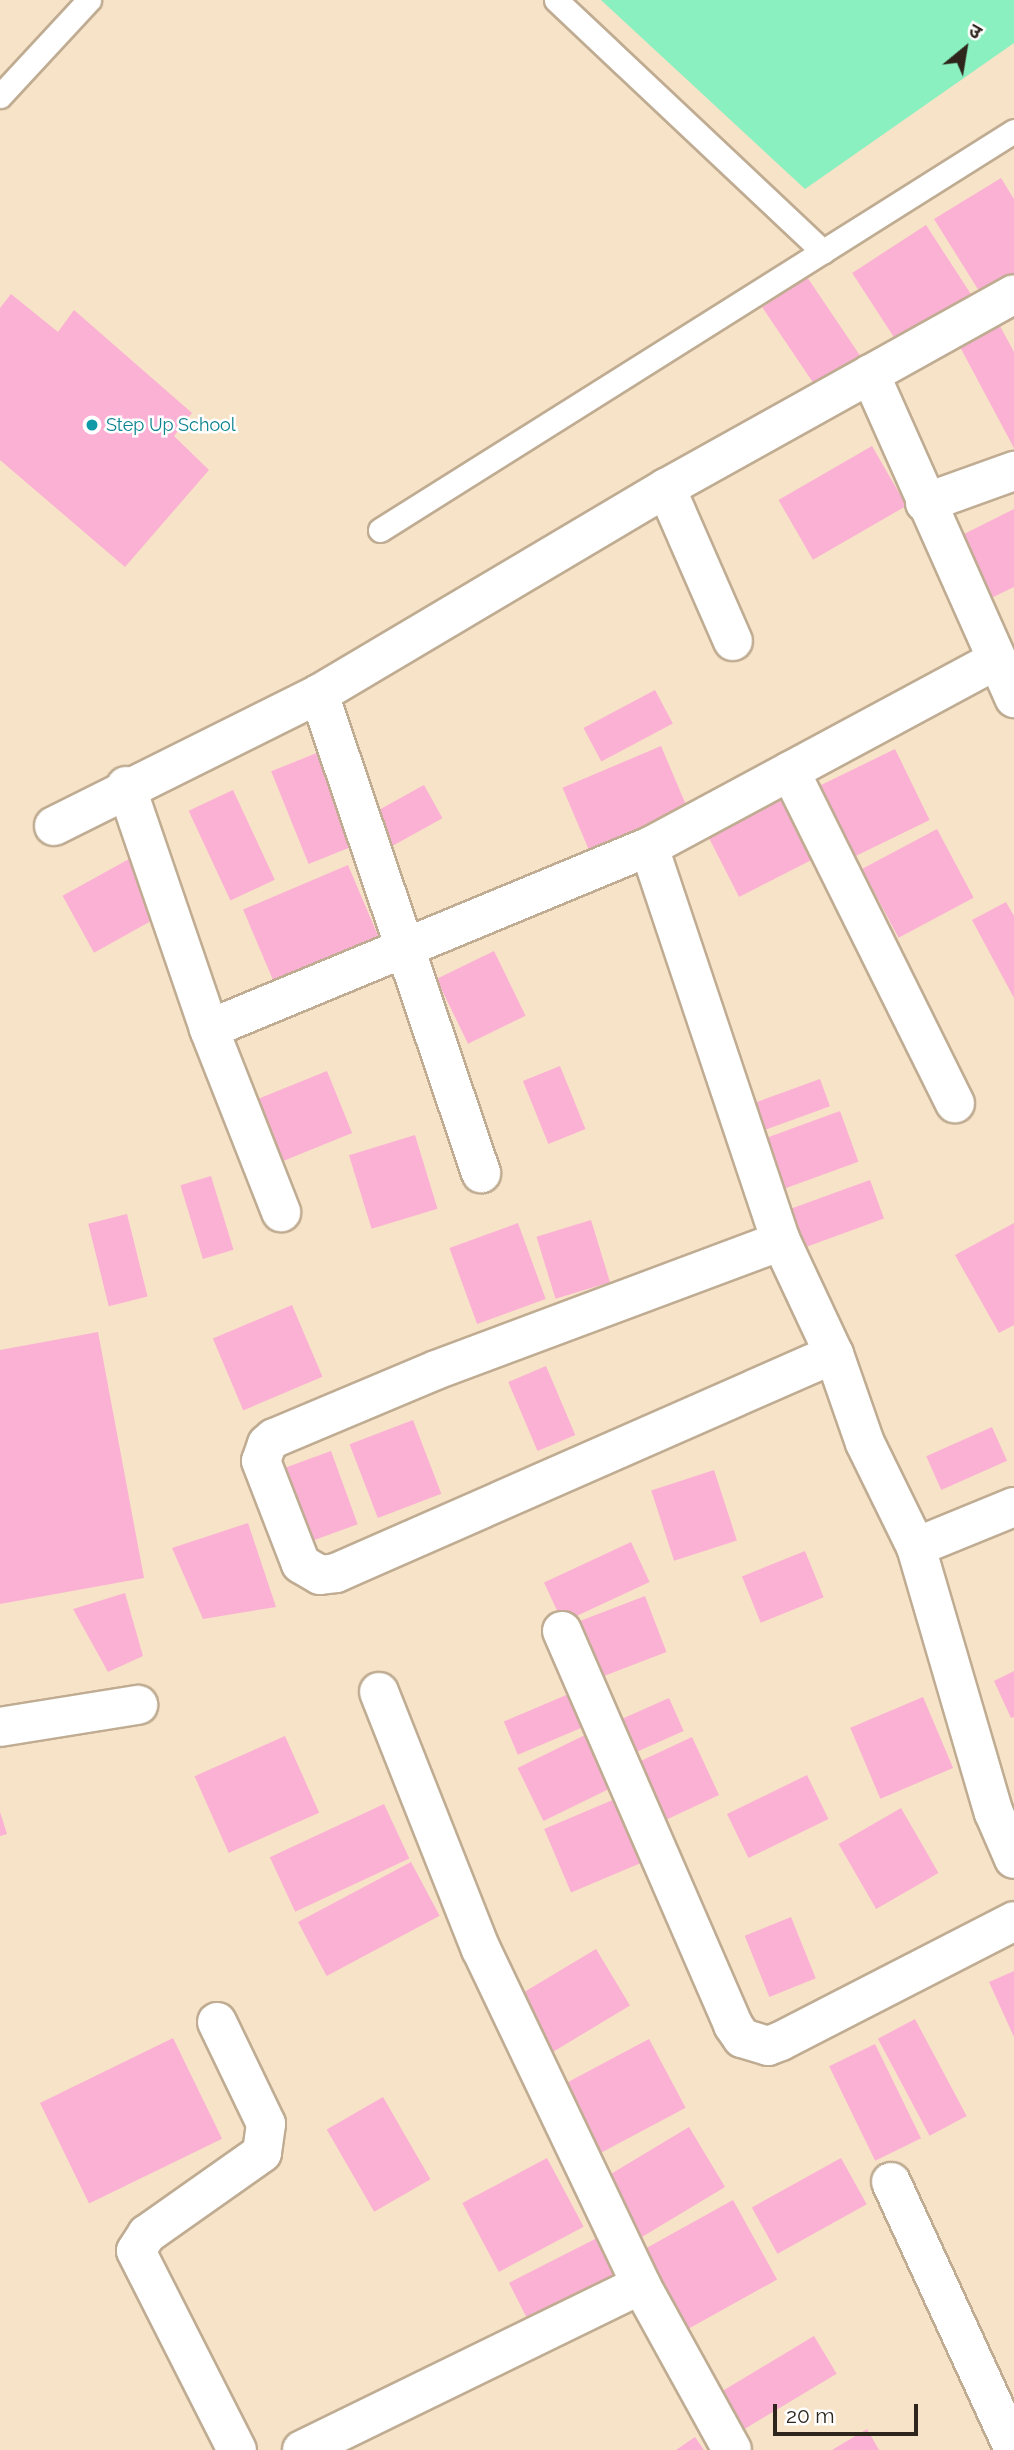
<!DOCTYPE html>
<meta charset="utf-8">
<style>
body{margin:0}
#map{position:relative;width:1014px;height:2450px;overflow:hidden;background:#f7e3c8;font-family:Raleway,"Noto Sans Devanagari",sans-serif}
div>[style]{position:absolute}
.green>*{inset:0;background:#8af0bf}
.building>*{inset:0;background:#fbb1d4;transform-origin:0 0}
.roads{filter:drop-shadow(2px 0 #bfac92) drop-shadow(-2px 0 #bfac92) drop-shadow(0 2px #bfac92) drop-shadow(0 -2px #bfac92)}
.lane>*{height:23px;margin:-11.5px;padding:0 11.5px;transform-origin:11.5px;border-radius:11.5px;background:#fff}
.street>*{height:38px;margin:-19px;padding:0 19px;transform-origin:19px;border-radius:19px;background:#fff}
.dots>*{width:19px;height:19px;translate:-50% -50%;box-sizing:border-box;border:4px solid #fff;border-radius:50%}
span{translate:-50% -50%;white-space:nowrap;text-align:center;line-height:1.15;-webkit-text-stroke:5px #fff;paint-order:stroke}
.culture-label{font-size:18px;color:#0d838f}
.left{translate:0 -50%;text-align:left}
.north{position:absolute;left:930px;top:14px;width:70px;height:70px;-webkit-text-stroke:5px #fff;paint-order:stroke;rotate:30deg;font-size:19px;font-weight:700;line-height:28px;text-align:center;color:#2e261c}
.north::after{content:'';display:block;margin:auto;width:24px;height:32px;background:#2e261c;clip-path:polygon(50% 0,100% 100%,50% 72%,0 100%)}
.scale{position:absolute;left:773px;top:2404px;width:145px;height:32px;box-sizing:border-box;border:4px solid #2e261c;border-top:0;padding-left:9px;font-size:21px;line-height:24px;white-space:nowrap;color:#2e261c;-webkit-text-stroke:5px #fff;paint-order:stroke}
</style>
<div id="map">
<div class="green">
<i style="clip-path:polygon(601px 0,1014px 0,1014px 43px,805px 189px)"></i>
</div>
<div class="building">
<i style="clip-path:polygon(1001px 178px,1014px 199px,1014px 291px,989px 307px,934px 219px)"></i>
<i style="left:926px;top:225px;width:97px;height:88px;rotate:57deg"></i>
<i style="left:807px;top:277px;width:102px;height:54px;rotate:56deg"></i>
<i style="clip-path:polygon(11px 294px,58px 332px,74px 310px,192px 413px,174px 436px,209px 470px,125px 567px,0 460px,0 308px)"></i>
<i style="clip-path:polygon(1000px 326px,1014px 352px,1014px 448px,960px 347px)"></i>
<i style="left:872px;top:446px;width:69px;height:108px;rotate:60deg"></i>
<i style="clip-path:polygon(1014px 509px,1014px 587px,985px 601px,954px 539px)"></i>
<i style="left:655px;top:690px;width:38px;height:81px;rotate:62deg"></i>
<i style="left:661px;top:746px;width:75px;height:107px;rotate:67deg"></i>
<i style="left:895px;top:749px;width:79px;height:85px;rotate:64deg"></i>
<i style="left:324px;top:750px;width:100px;height:57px;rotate:68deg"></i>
<i style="left:424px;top:785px;width:38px;height:62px;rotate:61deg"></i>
<i style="left:233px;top:790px;width:99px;height:49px;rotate:65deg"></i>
<i style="left:787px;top:795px;width:69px;height:89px;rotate:63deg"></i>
<i style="left:937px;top:829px;width:78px;height:85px;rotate:62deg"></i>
<i style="left:129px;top:859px;width:65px;height:76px;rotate:61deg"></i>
<i style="left:348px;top:865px;width:81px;height:114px;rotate:67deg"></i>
<i style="clip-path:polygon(1006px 902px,1014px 916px,1014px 998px,972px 920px)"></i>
<i style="left:494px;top:951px;width:72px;height:64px;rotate:64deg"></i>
<i style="left:560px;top:1066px;width:68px;height:40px;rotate:68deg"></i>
<i style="left:327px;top:1071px;width:67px;height:81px;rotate:68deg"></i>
<i style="left:820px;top:1079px;width:29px;height:81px;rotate:70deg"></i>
<i style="left:840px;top:1111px;width:54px;height:85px;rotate:70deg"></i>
<i style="left:415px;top:1135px;width:77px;height:69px;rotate:73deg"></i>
<i style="left:211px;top:1176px;width:77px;height:32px;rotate:73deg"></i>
<i style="left:870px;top:1180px;width:41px;height:99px;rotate:70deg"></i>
<i style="left:127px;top:1214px;width:85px;height:40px;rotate:76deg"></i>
<i style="left:591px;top:1220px;width:65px;height:57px;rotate:73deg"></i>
<i style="left:518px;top:1223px;width:81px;height:73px;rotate:70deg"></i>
<i style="clip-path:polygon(1014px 1223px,1014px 1325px,999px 1333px,955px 1255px)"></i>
<i style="left:292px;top:1305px;width:78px;height:86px;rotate:67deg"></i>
<i style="clip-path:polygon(98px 1332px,144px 1578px,0 1604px,0 1350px)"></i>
<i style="left:546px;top:1366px;width:75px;height:41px;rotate:67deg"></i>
<i style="left:413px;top:1420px;width:79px;height:68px;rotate:69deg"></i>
<i style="left:992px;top:1427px;width:37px;height:72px;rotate:66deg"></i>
<i style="left:331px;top:1451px;width:78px;height:62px;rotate:70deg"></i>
<i style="left:714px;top:1470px;width:74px;height:66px;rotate:72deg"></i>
<i style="clip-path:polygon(248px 1523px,276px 1607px,203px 1619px,172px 1548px)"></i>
<i style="left:631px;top:1542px;width:44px;height:96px;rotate:65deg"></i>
<i style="left:805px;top:1551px;width:50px;height:68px;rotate:68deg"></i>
<i style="clip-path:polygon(125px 1593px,143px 1656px,108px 1672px,73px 1609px)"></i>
<i style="left:645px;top:1596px;width:60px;height:83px;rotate:69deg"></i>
<i style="clip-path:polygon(1014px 1671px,1014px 1717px,1011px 1718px,994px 1681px)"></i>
<i style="left:571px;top:1693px;width:36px;height:73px;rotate:67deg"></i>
<i style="left:923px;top:1697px;width:77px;height:79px;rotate:67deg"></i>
<i style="left:669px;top:1698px;width:36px;height:66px;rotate:66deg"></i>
<i style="left:585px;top:1735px;width:59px;height:75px;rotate:64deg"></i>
<i style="left:285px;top:1736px;width:84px;height:99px;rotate:66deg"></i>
<i style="left:692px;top:1737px;width:64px;height:66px;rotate:65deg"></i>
<i style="left:807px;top:1775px;width:49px;height:89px;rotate:64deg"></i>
<i style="left:615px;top:1799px;width:69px;height:77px;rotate:67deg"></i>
<i style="left:384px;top:1804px;width:60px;height:126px;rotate:65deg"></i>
<i style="left:901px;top:1808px;width:75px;height:72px;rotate:60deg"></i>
<i style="clip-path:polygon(0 1812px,7px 1834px,0 1836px)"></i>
<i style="left:411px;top:1862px;width:61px;height:128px;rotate:62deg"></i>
<i style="left:791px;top:1917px;width:66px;height:50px;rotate:68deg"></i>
<i style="left:596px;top:1949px;width:66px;height:91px;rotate:59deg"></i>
<i style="clip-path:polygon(1014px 1971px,1014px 2037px,989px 1982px)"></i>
<i style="left:915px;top:2019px;width:110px;height:42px;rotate:62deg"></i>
<i style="left:173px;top:2038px;width:112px;height:148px;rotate:64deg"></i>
<i style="left:649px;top:2039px;width:78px;height:107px;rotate:62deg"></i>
<i style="left:875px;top:2044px;width:105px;height:51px;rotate:64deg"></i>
<i style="left:383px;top:2097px;width:95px;height:65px;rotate:60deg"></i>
<i style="left:689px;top:2127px;width:70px;height:99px;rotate:59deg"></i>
<i style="left:547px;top:2158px;width:78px;height:96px;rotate:62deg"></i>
<i style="left:841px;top:2158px;width:53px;height:102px;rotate:61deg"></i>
<i style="left:733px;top:2200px;width:91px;height:105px;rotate:61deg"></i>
<i style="left:599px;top:2237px;width:57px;height:101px;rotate:63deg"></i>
<i style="left:814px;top:2336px;width:44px;height:117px;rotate:59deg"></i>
<i style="clip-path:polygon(867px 2429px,879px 2450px,832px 2450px)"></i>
<i style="clip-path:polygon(695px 2437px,704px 2450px,676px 2450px)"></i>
</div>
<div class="roads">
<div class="lane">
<i style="left:556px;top:0;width:367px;rotate:43.3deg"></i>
<i style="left:0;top:96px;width:131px;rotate:-47.2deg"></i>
<i style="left:380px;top:530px;width:749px;rotate:-32.18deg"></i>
</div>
<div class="street">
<i style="left:870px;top:374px;width:355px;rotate:66deg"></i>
<i style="left:666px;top:488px;width:167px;rotate:66.4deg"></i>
<i style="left:925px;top:503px;width:95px;rotate:-19.8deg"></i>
<i style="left:319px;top:694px;width:506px;rotate:71.31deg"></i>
<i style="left:790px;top:771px;width:371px;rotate:63.6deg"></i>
<i style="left:126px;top:786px;width:257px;rotate:71.1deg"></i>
<i style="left:209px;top:1029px;width:197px;rotate:68.5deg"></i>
<i style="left:54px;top:826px;width:296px;rotate:-26.5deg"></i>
<i style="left:319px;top:694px;width:404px;rotate:-30.7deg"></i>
<i style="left:666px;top:488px;width:398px;rotate:-29.1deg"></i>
<i style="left:649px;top:847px;width:416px;rotate:71.5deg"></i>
<i style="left:781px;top:1241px;width:125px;rotate:64.9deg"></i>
<i style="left:834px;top:1354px;width:94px;rotate:70.8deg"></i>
<i style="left:865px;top:1443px;width:116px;rotate:63.9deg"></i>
<i style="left:916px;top:1547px;width:277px;rotate:73.7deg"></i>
<i style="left:994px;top:1813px;width:50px;rotate:66.5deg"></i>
<i style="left:209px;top:1029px;width:476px;rotate:-22.5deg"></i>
<i style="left:649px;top:847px;width:394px;rotate:-28.3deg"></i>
<i style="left:781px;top:1241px;width:368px;rotate:159.5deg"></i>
<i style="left:436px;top:1370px;width:176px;rotate:157.2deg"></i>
<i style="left:274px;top:1438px;width:9px;rotate:139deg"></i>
<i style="left:267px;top:1444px;width:18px;rotate:109deg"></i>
<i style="left:261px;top:1461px;width:110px;rotate:68.8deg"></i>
<i style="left:301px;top:1564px;width:22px;rotate:30deg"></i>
<i style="left:320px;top:1575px;width:16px;rotate:-7deg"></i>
<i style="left:336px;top:1573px;width:544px;rotate:-23.74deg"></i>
<i style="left:916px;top:1547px;width:106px;rotate:-22.2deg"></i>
<i style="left:562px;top:1631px;width:430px;rotate:66.5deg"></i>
<i style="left:733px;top:2025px;width:16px;rotate:55deg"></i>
<i style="left:742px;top:2038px;width:27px;rotate:17deg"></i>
<i style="left:768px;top:2046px;width:14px;rotate:-21deg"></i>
<i style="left:781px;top:2041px;width:262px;rotate:-27.2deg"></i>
<i style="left:379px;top:1692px;width:277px;rotate:68.4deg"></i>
<i style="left:481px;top:1949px;width:372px;rotate:64.5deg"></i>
<i style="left:641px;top:2285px;width:188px;rotate:61.1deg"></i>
<i style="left:0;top:1727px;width:140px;rotate:-9.1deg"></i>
<i style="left:217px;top:2022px;width:113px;rotate:64.3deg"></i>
<i style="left:266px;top:2124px;width:29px;rotate:98deg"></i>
<i style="left:262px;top:2153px;width:141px;rotate:144.8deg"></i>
<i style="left:147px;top:2234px;width:20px;rotate:123deg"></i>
<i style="left:136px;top:2251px;width:223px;rotate:63.1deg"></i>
<i style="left:891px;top:2182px;width:295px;rotate:65.3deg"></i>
<i style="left:302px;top:2450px;width:377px;rotate:-26deg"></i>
</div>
</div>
<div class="dots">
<i style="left:92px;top:425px;background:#0f9aa8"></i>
</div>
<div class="culture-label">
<span class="left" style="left:106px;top:425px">Step Up School</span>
</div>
<div class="north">उ</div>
<div class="scale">20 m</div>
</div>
